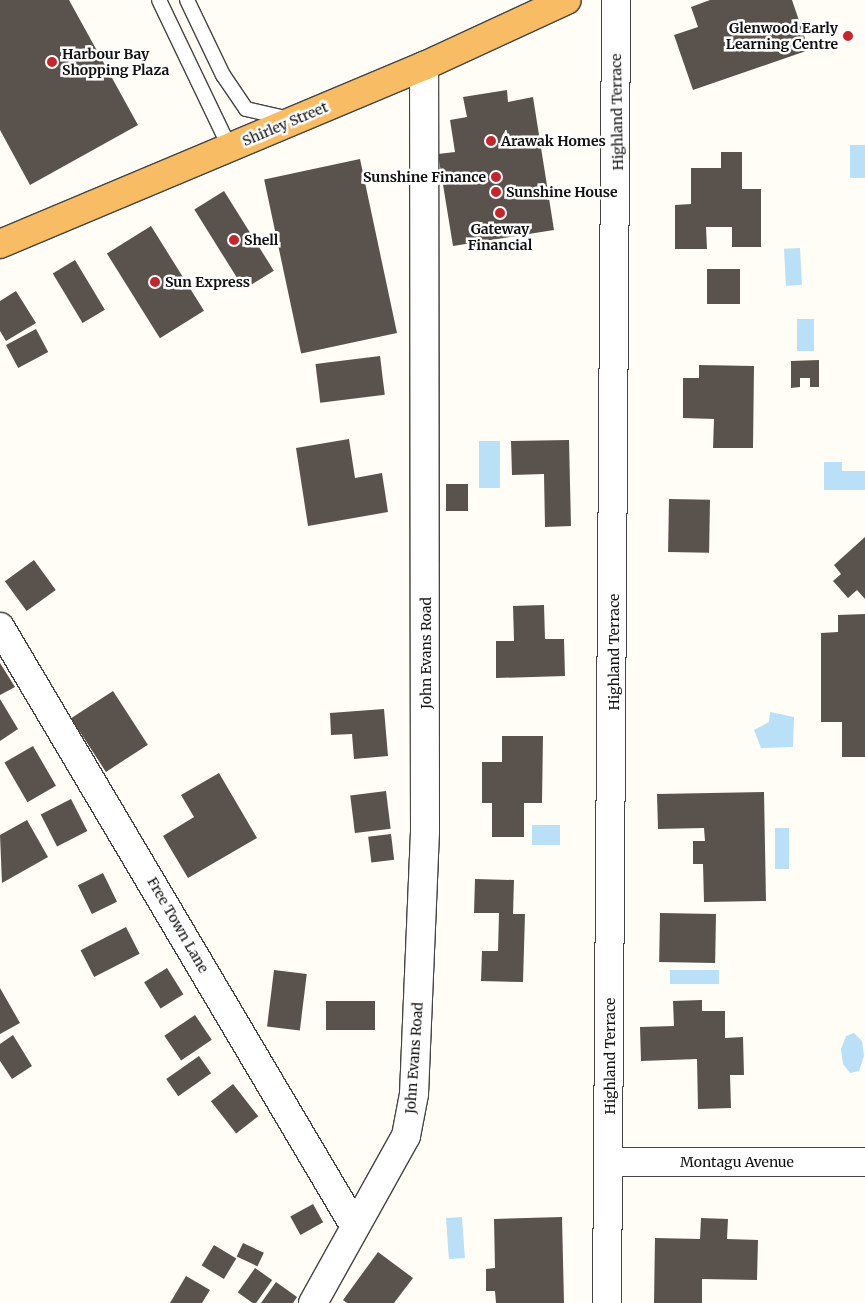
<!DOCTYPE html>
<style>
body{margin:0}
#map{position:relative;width:865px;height:1303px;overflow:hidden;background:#fffdf5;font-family:Merriweather,serif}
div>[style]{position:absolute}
.water>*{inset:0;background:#b9e0f7;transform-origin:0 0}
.building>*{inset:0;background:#5a524d;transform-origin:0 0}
.roads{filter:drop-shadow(1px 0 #444) drop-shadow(-1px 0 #444) drop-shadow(0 1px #444) drop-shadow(0 -1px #444)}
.service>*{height:14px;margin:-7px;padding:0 7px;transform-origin:7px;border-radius:7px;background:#fff}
.minor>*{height:28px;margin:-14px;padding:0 14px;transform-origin:14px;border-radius:14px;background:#fff}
.trunk>*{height:28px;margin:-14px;padding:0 14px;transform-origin:14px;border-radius:14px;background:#f7bc64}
.dots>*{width:14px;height:14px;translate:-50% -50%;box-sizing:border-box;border:2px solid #fff;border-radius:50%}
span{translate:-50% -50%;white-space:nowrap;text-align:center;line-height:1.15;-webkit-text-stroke:5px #fff;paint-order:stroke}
.poi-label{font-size:14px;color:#111;font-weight:700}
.right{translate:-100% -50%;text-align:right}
.left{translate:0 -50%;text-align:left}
.street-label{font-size:14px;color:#111}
</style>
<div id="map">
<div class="water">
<i style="left:865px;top:145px;width:33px;height:15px;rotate:90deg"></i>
<i style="left:800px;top:248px;width:37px;height:16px;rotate:87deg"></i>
<i style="left:797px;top:319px;width:17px;height:32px"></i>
<i style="left:479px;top:441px;width:21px;height:47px"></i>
<i style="clip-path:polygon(824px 462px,842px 462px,842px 471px,865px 471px,865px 490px,824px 490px)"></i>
<i style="clip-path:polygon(770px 712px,794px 717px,793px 747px,761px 748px,754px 730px,769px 722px)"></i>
<i style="left:532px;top:825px;width:28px;height:20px"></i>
<i style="left:775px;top:828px;width:14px;height:41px"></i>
<i style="left:670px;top:970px;width:49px;height:14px"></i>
<i style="clip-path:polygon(854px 1033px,862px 1041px,864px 1056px,859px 1071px,850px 1073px,843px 1064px,841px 1049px,846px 1036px)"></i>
<i style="left:462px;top:1217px;width:41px;height:16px;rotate:86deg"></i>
</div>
<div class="building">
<i style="clip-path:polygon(0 0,69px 0,138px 125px,30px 185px,0 130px)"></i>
<i style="clip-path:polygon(710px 0,792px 0,809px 50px,693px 90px,674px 35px,698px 27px,691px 7px)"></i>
<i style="clip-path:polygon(507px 90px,508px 102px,533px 97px,554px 230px,453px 246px,438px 154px,455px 152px,450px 120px,467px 117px,463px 97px)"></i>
<i style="clip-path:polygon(721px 152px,742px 152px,742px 189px,761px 189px,761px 247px,732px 247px,732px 227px,706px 227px,707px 249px,675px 249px,675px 205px,691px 204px,691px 168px,721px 168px)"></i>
<i style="left:360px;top:159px;width:178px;height:98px;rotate:78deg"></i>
<i style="left:224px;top:191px;width:94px;height:35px;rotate:58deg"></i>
<i style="left:151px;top:226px;width:100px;height:52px;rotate:58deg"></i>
<i style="left:75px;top:260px;width:58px;height:26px;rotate:59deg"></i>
<i style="left:707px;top:269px;width:33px;height:35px"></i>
<i style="clip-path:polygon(16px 291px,36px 323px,6px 341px,0 331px,0 301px)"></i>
<i style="left:36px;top:329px;width:26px;height:34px;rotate:62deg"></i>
<i style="left:380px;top:356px;width:39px;height:65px;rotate:83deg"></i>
<i style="clip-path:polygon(819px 360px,819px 387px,810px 387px,810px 378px,800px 378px,800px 387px,791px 388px,791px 361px)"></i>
<i style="clip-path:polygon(699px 365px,754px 366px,753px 448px,713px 448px,714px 419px,683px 418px,683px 378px,699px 378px)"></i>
<i style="clip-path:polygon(349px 439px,355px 478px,382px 473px,388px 512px,308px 526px,296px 448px)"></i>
<i style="clip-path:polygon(569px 440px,571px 526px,545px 527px,544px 474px,512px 475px,511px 441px)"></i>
<i style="left:468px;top:484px;width:27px;height:22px;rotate:90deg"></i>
<i style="left:669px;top:499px;width:41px;height:53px;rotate:1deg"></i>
<i style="clip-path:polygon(865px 537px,865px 599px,857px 590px,848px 598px,833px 581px,841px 574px,834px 565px)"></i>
<i style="left:34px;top:560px;width:37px;height:36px;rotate:54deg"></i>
<i style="clip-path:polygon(544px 605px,545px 639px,564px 639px,565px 676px,496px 678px,496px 641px,514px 641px,513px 606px)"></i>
<i style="clip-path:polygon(865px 614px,865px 757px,842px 757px,842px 722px,821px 722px,821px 633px,838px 632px,838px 615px)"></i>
<i style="clip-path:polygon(0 663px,15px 687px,0 695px)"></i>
<i style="left:113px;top:691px;width:64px;height:50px;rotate:57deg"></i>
<i style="clip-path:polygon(0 699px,18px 729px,0 741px)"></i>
<i style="clip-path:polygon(384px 709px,388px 756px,354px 759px,352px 734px,331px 735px,330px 713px)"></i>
<i style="clip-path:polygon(502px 736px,543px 736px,542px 803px,524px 803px,524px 837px,492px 837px,492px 803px,482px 803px,482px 762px,502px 762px)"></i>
<i style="left:33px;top:746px;width:46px;height:33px;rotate:60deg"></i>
<i style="clip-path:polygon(219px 773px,257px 838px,188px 878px,163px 836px,194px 817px,181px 795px)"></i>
<i style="left:386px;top:791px;width:38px;height:36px;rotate:83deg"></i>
<i style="clip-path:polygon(764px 792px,766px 901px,704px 902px,703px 864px,693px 864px,693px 841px,705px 841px,704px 828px,658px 829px,657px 794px)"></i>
<i style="left:71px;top:799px;width:36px;height:34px;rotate:63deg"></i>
<i style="clip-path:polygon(27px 820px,48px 857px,2px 883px,0 835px)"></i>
<i style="left:391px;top:834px;width:26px;height:23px;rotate:83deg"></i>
<i style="left:103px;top:873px;width:32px;height:28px;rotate:64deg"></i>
<i style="clip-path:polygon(475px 879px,514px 880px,513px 914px,525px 914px,523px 982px,481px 981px,482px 951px,498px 951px,499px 913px,474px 913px)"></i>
<i style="left:660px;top:913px;width:56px;height:49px;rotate:1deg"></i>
<i style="left:126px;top:927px;width:30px;height:51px;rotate:63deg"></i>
<i style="left:167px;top:968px;width:31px;height:27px;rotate:58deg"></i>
<i style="left:274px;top:970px;width:33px;height:57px;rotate:7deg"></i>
<i style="clip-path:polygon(0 988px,20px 1023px,0 1034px)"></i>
<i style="clip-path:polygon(702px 1000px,702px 1011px,725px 1011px,725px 1038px,743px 1037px,744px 1075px,730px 1075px,731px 1108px,698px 1109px,697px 1059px,641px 1061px,640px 1027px,674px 1026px,673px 1001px)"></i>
<i style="left:326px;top:1001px;width:49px;height:29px"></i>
<i style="left:195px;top:1015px;width:30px;height:37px;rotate:56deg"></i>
<i style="clip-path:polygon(13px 1035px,32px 1066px,12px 1079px,0 1061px,0 1044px)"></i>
<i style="left:199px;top:1056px;width:21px;height:40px;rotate:55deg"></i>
<i style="left:233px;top:1084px;width:41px;height:28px;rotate:52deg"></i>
<i style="left:313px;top:1204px;width:21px;height:26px;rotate:61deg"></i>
<i style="clip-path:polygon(562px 1217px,564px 1303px,496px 1303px,495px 1291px,486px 1291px,486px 1269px,495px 1268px,494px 1219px)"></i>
<i style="clip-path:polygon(701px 1218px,728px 1219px,727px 1239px,758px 1240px,757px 1280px,702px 1279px,702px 1303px,654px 1303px,655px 1238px,700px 1239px)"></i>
<i style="left:243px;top:1243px;width:23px;height:15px;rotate:25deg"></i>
<i style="left:214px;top:1245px;width:26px;height:24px;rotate:31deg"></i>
<i style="clip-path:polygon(378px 1252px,413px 1278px,394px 1303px,347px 1303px,343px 1300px)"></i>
<i style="left:255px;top:1268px;width:21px;height:30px;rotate:35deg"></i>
<i style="clip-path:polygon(186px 1276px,210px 1290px,202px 1303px,170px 1303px)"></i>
<i style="clip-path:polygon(276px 1282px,297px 1297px,293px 1303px,261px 1303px)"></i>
</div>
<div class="roads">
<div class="service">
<i style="left:159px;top:0;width:164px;rotate:64.4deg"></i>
<i style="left:187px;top:0;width:83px;rotate:64.4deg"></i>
<i style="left:223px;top:75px;width:41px;rotate:55.9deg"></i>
<i style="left:246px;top:109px;width:45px;rotate:12.8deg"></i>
</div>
<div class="minor">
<i style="left:0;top:627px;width:695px;rotate:59.38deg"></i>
<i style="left:609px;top:1162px;width:256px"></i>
<i style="left:313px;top:1303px;width:191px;rotate:-60.9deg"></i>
<i style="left:406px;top:1136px;width:43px;rotate:-79.2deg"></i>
<i style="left:414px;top:1094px;width:262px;rotate:-87.6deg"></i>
<i style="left:425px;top:832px;width:766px;rotate:-90.07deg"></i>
<i style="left:607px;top:1303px;width:1303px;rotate:-89.6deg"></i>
</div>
<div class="trunk">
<i style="left:0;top:244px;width:460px;rotate:-22.8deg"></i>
<i style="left:424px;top:66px;width:157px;rotate:-24.8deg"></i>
</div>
</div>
<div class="dots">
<i style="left:848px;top:36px;background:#c4262e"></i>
<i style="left:52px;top:62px;background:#c4262e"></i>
<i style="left:491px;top:141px;background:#c4262e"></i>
<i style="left:496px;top:177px;background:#c4262e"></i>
<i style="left:496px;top:192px;background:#c4262e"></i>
<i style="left:500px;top:213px;background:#c4262e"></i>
<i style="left:234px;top:240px;background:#c4262e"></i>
<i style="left:155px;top:282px;background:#c4262e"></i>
</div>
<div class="poi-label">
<span class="right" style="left:838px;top:36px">Glenwood Early<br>Learning Centre</span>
<span class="left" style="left:62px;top:62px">Harbour Bay<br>Shopping Plaza</span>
<span class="left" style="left:501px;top:141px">Arawak Homes</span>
<span class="right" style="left:486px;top:177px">Sunshine Finance</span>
<span class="left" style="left:506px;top:192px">Sunshine House</span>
<span style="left:500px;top:237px">Gateway<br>Financial</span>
<span class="left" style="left:244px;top:240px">Shell</span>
<span class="left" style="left:165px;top:282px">Sun Express</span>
</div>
<div class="street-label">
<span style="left:617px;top:112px;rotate:-91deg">Highland Terrace</span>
<span style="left:285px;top:124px;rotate:-23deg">Shirley Street</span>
<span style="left:614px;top:652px;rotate:-90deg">Highland Terrace</span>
<span style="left:426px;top:653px;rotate:-90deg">John Evans Road</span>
<span style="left:178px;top:925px;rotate:60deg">Free Town Lane</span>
<span style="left:610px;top:1056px;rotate:-90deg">Highland Terrace</span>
<span style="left:414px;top:1058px;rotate:-86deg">John Evans Road</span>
<span style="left:737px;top:1162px">Montagu Avenue</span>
</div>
</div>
